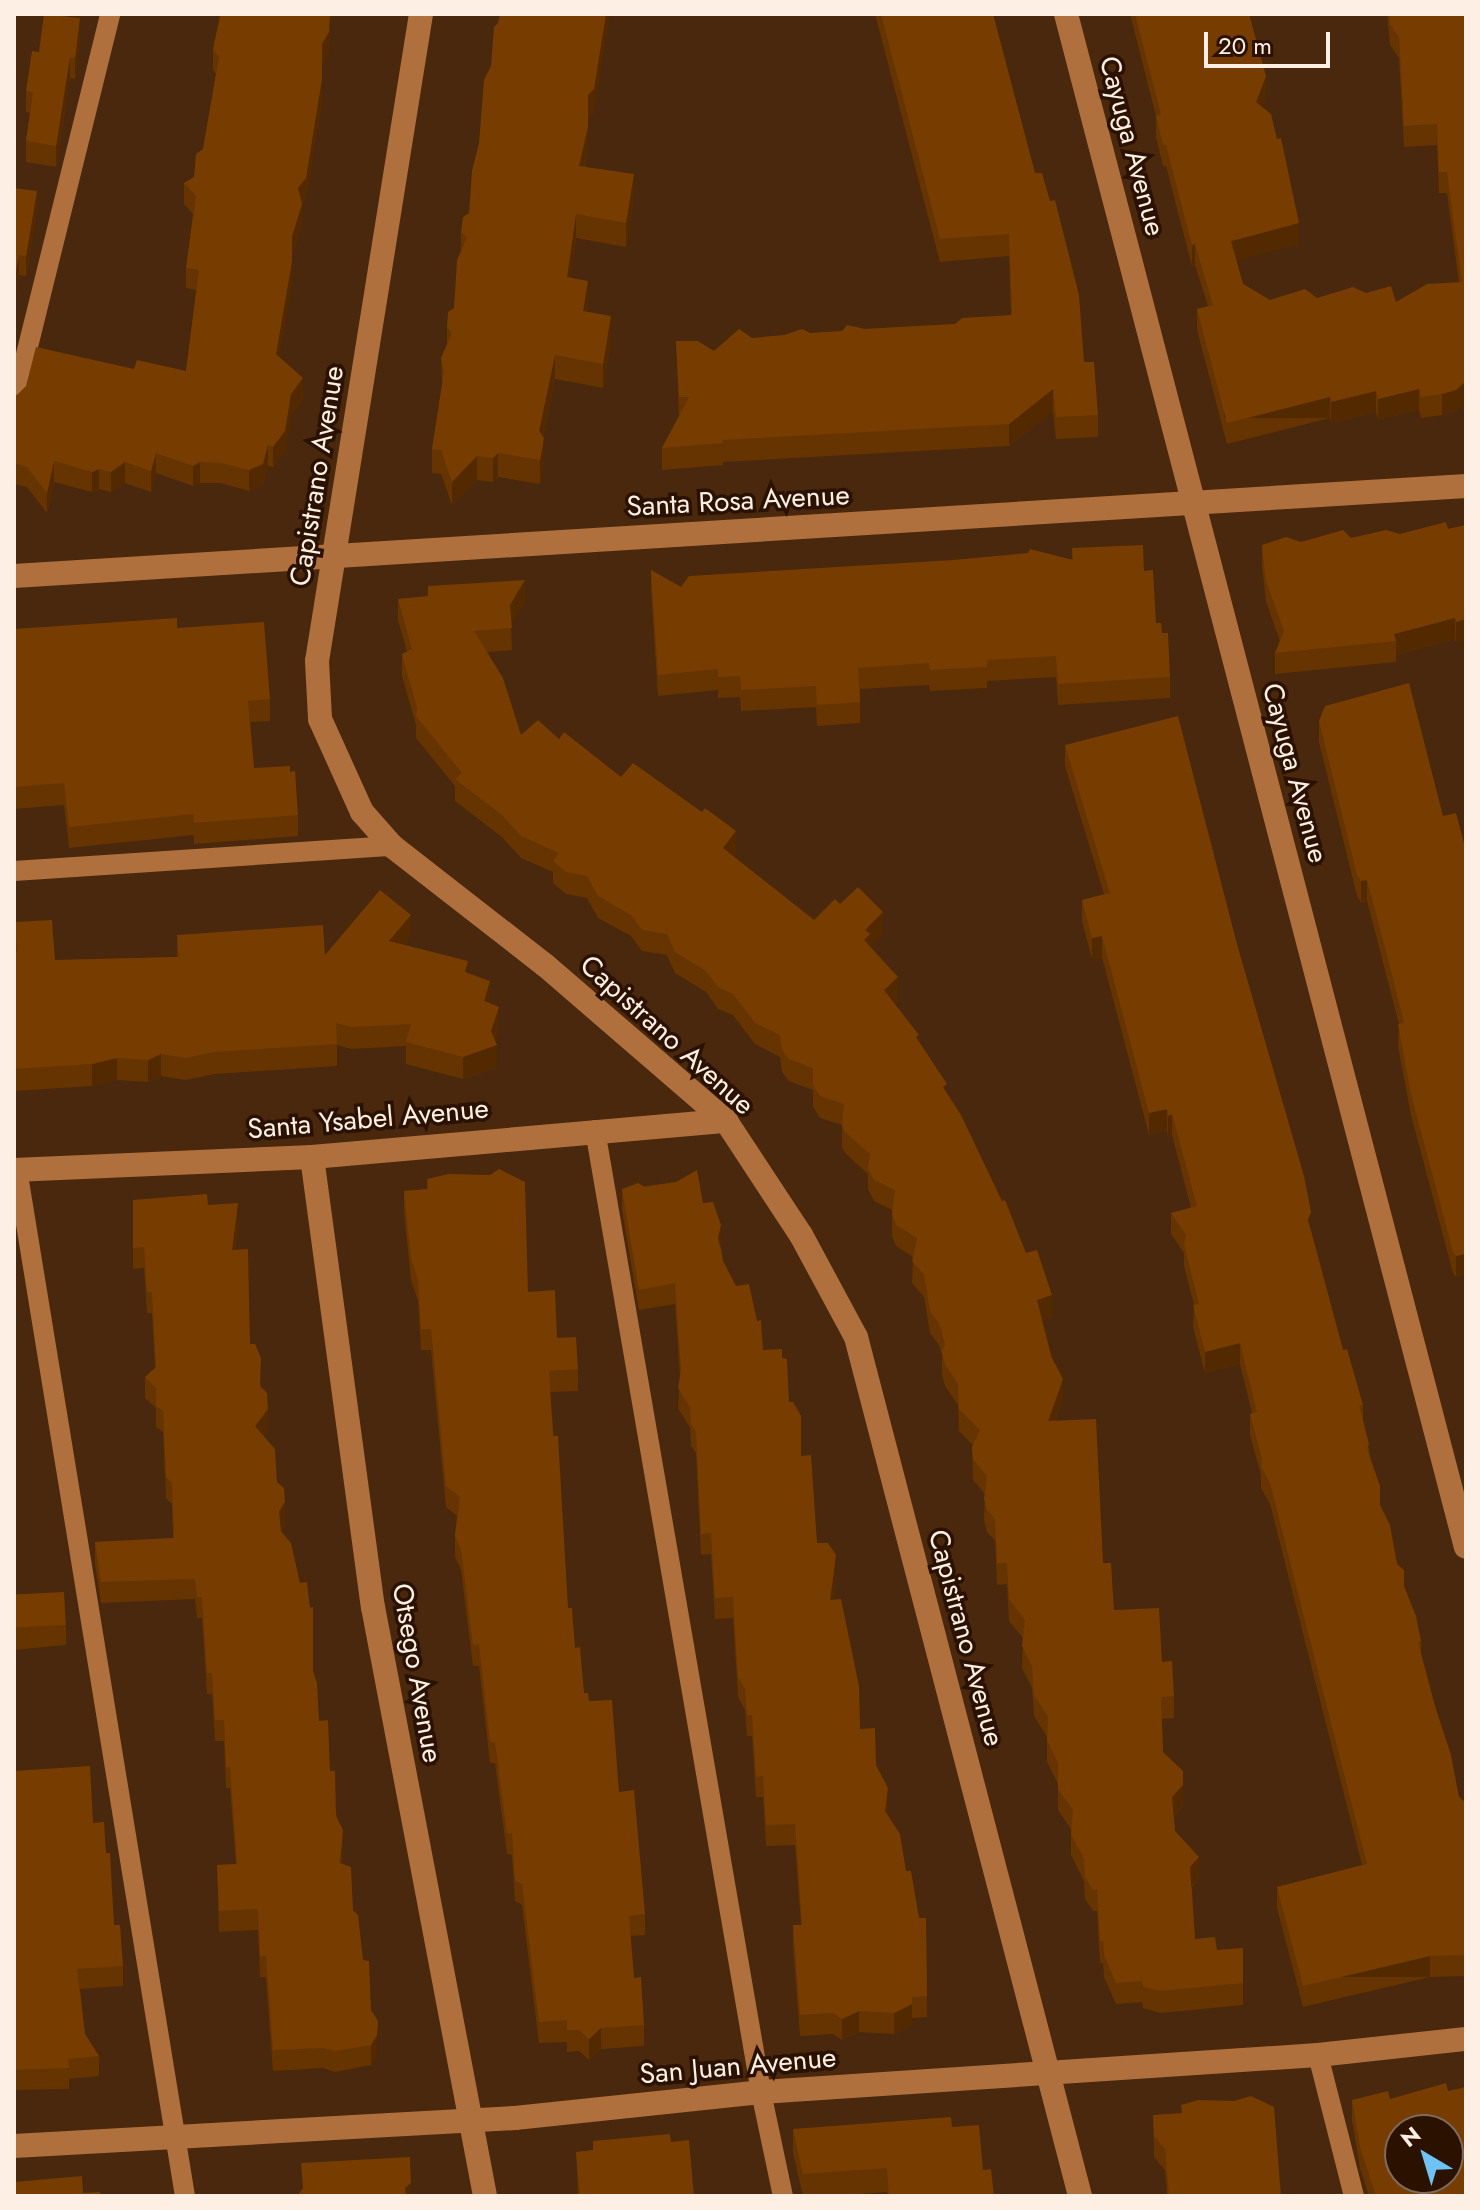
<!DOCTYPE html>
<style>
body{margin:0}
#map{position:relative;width:1480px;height:2210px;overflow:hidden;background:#49280d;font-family:Jost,sans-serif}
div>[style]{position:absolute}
.lane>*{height:20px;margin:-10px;padding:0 10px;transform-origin:10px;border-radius:10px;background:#b0703e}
.street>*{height:24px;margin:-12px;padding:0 12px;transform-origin:12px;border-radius:12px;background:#b0703e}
.wall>*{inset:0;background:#663400}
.shaded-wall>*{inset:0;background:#532a00;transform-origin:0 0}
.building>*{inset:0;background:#773c00;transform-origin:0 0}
span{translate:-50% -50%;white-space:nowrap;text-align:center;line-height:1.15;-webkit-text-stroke:7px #2b1200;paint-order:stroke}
.street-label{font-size:28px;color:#feefe5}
.frame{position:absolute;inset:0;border:16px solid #feefe5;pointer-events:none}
.north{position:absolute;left:1384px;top:2114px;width:80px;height:80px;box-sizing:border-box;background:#2b1200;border:2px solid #7f6a5c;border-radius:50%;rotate:322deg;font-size:22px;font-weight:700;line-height:32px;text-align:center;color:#feefe5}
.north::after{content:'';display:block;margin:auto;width:28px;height:36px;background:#6fc2f4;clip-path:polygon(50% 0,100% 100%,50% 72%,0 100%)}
.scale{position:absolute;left:1204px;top:32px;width:126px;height:36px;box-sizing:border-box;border:4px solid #feefe5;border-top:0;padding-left:10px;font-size:24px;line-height:28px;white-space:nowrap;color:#feefe5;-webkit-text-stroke:6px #2b1200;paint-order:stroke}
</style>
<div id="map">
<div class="lane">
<i style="left:14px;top:403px;width:401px;rotate:-76.1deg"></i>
<i style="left:14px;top:871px;width:379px;rotate:-3.8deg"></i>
<i style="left:595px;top:1130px;width:976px;rotate:80.21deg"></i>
<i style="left:761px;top:2092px;width:106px;rotate:78.1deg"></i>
<i style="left:17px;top:1169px;width:1041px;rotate:80.71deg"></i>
<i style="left:1318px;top:2055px;width:146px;rotate:75.7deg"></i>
</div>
<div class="street">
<i style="left:421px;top:14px;width:655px;rotate:99.13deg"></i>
<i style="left:317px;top:661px;width:58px;rotate:87deg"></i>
<i style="left:320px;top:719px;width:102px;rotate:65.7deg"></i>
<i style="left:362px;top:812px;width:45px;rotate:48.6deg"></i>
<i style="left:392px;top:846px;width:194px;rotate:37.9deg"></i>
<i style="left:545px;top:965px;width:239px;rotate:40.8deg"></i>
<i style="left:726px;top:1121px;width:136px;rotate:56.7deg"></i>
<i style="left:801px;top:1235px;width:116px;rotate:61.7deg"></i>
<i style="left:856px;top:1337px;width:888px;rotate:75.38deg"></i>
<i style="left:1066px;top:14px;width:1584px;rotate:75.38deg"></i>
<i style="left:14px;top:576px;width:1455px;rotate:-3.55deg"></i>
<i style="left:312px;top:1157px;width:454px;rotate:82.3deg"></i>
<i style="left:373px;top:1607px;width:600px;rotate:79.23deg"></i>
<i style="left:14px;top:1170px;width:298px;rotate:-2.5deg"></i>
<i style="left:312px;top:1157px;width:416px;rotate:-5deg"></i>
<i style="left:14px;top:2146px;width:502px;rotate:-3.2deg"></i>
<i style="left:515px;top:2118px;width:247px;rotate:-6deg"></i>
<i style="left:761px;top:2092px;width:558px;rotate:-3.8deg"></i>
<i style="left:1318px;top:2055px;width:149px;rotate:-6.2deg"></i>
</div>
<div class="wall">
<i style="clip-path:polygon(220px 14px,333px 14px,330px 22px,329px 52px,322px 65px,322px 99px,306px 199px,302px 204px,302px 224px,292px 256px,292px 282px,279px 356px,303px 399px,291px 414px,285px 451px,273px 467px,268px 466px,263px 485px,249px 491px,221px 483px,200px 483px,193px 486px,156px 473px,151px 492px,125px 483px,111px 492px,99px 489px,92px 492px,54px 482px,47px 513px,27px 487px,14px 484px,14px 394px,17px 395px,134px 369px,186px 371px,196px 290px,186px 288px,186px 268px,193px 214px,184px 204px,184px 183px,194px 177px,203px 149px,216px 74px,213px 70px,213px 49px)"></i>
<i style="clip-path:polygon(875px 14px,993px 14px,1098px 415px,1098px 437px,1056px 439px,1053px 411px,1009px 446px,723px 462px,723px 465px,662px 470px,662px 448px,679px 416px,676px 341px,714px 351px,752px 338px,865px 329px,955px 324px,1011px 315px,1009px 256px,940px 262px)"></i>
<i style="clip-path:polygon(1130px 14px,1249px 14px,1266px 97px,1262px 107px,1299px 244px,1236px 260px,1243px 284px,1270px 300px,1317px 298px,1366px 293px,1396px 302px,1459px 283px,1447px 193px,1439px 193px,1437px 145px,1404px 147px,1399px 58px,1390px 45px,1387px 14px,1466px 14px,1466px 402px,1456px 411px,1442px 415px,1421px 418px,1419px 410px,1378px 420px,1376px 412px,1331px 423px,1330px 418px,1227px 444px,1197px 330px,1197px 309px,1208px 306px,1195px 265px,1192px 266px,1166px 166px,1163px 166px,1156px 137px,1156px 116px)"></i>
<i style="clip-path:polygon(80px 39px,75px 79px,70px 78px,56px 167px,26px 162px,26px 141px,30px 113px,26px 112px,26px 91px,39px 52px)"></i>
<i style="clip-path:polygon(594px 113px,588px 119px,588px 151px,585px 167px,634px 198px,626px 247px,576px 238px,570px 278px,588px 305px,587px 312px,611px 340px,603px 388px,555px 379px,543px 437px,544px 462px,540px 484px,498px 477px,493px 482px,477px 480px,452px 505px,441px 474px,432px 473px,432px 449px,442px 385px,441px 358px,447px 344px,447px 327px,454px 308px,461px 250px,461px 232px)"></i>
<i style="clip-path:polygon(14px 188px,37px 212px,26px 276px,19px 275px,14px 303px)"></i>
<i style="clip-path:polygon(1466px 525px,1456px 643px,1455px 639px,1396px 655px,1396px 662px,1275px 674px,1275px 653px,1280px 641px,1266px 602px,1262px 566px,1262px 545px,1400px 534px,1448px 529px)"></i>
<i style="clip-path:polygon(1072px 548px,1144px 571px,1156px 623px,1162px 633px,1170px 677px,1170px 698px,1058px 705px,1056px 677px,987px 681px,987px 688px,930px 691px,929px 685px,860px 689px,860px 723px,817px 726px,816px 707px,741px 711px,740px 697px,718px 698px,718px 690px,658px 696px,651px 591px,651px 570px,681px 587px,1072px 559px)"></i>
<i style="clip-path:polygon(398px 599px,525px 601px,511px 624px,512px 650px,487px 652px,521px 735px,559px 739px,621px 777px,736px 853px,733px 856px,814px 920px,840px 904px,883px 934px,870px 946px,898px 999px,894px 1003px,919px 1042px,947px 1095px,1052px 1317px,1042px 1320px,1063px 1401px,1056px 1420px,1103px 1563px,1114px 1610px,1162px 1662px,1174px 1696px,1174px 1718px,1162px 1719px,1163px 1752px,1183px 1807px,1174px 1817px,1175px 1831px,1199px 1878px,1192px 1887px,1195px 1939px,1217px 1950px,1243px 1948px,1243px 2005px,1161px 2013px,1143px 2008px,1142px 2002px,1116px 2004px,1104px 1977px,1103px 1963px,1100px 1963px,1097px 1911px,1093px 1911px,1085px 1899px,1084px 1881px,1071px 1855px,1071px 1829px,1058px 1810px,1058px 1784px,1047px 1762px,1047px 1737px,1034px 1716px,1032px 1688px,1022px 1668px,1023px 1638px,1009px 1621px,1007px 1584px,997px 1585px,995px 1540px,987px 1532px,984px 1520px,985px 1494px,973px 1480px,972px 1447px,973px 1445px,959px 1431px,958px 1405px,945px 1386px,942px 1374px,942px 1355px,939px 1345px,930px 1333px,924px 1297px,912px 1283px,913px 1257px,896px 1246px,892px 1236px,892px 1210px,874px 1201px,868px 1189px,868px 1174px,845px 1153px,842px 1147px,842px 1125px,820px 1118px,813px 1107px,813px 1090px,789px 1081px,782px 1072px,780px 1057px,755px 1044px,733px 1015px,718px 1009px,706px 992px,675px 973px,667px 955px,642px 951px,631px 936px,598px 918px,587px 898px,566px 894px,553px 883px,553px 872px,521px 858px,502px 837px,455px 801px,455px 786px,416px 738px,416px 725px,402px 676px,402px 654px,407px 652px,398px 620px)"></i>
<i style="clip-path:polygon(177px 628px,270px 699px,270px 721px,250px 722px,254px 768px,298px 815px,298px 836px,194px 844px,194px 835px,69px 848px,64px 805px,14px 809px,14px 629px)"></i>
<i style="clip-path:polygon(1319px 721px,1443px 816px,1466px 851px,1466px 1280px,1465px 1275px,1456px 1277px,1453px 1273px,1411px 1115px,1398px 1046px,1399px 1024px,1367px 901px,1361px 902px,1357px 896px,1319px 742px)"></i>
<i style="clip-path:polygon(1065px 745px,1311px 1230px,1343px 1350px,1363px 1405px,1363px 1419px,1380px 1506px,1421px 1641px,1421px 1653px,1459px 1797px,1466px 1808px,1466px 1976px,1430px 1977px,1303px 2007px,1277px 1908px,1277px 1887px,1362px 1865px,1270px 1504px,1261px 1488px,1261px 1475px,1250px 1435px,1250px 1414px,1252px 1413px,1240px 1364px,1205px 1373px,1193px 1327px,1194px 1305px,1184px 1266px,1184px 1253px,1171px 1234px,1171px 1213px,1191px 1208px,1172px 1135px,1168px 1137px,1167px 1130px,1149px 1135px,1102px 957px,1092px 959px,1082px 921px,1082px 900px,1104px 894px,1065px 766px)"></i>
<i style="clip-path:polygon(15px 922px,55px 960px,177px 957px,177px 935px,325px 955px,411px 937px,404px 945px,468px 973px,490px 1003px,499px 1029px,495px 1040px,497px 1068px,463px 1079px,406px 1064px,406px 1046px,351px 1049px,337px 1045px,337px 1066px,215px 1074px,185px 1080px,161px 1076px,148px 1082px,117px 1080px,92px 1086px,14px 1091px,14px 954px,16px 953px)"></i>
<i style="clip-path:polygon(427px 1179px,528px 1292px,578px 1369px,578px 1391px,550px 1392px,568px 1608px,584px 1693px,589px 1701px,619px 1792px,645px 1914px,645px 1935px,630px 1936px,634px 1978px,644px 2025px,644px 2046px,601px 2049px,589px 2060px,579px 2051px,567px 2052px,567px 2042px,539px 2043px,522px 1905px,515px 1901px,512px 1855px,507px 1854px,495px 1763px,490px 1763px,479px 1666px,473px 1666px,461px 1570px,455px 1557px,455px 1536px,457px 1516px,446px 1507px,431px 1350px,421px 1350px,418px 1301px,411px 1280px,404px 1212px,404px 1191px,427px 1189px)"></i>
<i style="clip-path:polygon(676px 1182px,703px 1203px,721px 1245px,723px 1261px,763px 1350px,782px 1358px,789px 1402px,817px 1543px,836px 1576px,833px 1600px,860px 1729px,876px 1765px,888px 1809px,887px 1815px,906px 1871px,919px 1918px,926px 1918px,927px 2017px,912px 2018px,912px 2025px,894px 2034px,859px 2032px,842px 2040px,833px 2034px,800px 2036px,793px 1946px,793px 1925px,801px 1925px,795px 1845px,766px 1846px,763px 1797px,756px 1797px,752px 1736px,747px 1736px,745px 1710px,738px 1697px,733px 1618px,715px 1619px,711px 1554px,701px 1555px,696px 1453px,691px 1446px,690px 1428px,678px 1408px,680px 1377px,675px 1304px,639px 1310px,622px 1210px,622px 1189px)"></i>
<i style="clip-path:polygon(133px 1200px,208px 1205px,238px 1224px,235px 1250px,250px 1344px,261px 1386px,268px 1430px,263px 1436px,277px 1482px,285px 1523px,281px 1530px,313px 1671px,319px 1721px,343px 1850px,342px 1864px,353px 1910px,371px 2010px,377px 2056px,371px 2065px,335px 2072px,323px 2068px,273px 2071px,266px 1977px,260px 1977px,258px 1930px,219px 1932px,217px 1865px,236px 1864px,230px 1788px,226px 1788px,224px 1741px,215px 1741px,212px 1694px,207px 1694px,202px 1618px,197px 1618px,195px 1599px,101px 1603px,95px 1563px,95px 1542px,173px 1538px,172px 1504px,166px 1498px,163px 1432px,156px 1427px,156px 1408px,145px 1398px,145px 1377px,155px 1368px,152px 1313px,147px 1313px,144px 1268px,133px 1269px)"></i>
<i style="clip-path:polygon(14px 1595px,66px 1625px,66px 1645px,14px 1650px)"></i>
<i style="clip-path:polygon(14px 1771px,93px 1823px,106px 1853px,114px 1925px,123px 1966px,123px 1986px,80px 1989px,85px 2034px,99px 2056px,99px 2076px,69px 2079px,69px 2089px,14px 2090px)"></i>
<i style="clip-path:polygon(1448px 2091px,1466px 2196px,1369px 2196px,1360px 2168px,1352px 2121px,1352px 2100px,1390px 2099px)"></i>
<i style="clip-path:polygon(1153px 2115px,1281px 2196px,1167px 2196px,1165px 2170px,1154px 2157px)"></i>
<i style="clip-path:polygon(952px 2127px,983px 2170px,994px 2196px,887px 2196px,887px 2192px,831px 2196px,803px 2196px,793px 2153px,793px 2129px)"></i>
<i style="clip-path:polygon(671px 2142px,694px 2196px,578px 2196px,576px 2152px)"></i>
</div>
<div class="shaded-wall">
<i style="clip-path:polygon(330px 14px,333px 14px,330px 22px,329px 52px,322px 65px,322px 44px)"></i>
<i style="clip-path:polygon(606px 14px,610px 14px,594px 113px,588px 119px,588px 151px,579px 190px,579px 166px,588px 95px)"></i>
<i style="clip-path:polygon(80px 18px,80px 39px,75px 79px,75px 58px)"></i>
<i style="clip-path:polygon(70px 57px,70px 78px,56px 167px,56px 146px)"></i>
<i style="clip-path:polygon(1266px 76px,1266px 97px,1256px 123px,1256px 102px)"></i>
<i style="clip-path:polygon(322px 79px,322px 99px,306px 199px,298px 208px,298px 188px)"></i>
<i style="clip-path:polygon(634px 174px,634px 198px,626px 247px,626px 223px)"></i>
<i style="clip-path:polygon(37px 191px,37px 212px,26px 276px,26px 256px)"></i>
<i style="clip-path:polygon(302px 204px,302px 224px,292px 256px,292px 236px)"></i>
<i style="clip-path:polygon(576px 214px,576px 238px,567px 301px,567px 277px)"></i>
<i style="clip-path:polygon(1299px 223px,1299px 244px,1231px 262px,1231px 241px)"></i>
<i style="left:1195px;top:244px;width:21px;height:3px;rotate:90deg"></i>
<i style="clip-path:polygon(19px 255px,19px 275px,14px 303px,14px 283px)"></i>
<i style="clip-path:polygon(292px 261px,292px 282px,276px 374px,276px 354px)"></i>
<i style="clip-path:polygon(588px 281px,588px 305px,583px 335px,583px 311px)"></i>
<i style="clip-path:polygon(611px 316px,611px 340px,603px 388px,603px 364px)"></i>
<i style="clip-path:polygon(555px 355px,555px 379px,539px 455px,539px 431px)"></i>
<i style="clip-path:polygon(303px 378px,303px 399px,291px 414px,285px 451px,273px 467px,273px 447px,291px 394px)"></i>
<i style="clip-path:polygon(1466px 381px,1466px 402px,1456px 411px,1442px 415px,1442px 394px)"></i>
<i style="clip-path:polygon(1053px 389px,1053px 411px,1009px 446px,1009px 424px)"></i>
<i style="clip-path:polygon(1419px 389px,1419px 410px,1378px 420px,1378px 399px)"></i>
<i style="clip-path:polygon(1376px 391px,1376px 412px,1331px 423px,1331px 402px)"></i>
<i style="left:1330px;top:397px;width:21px;height:106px;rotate:90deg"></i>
<i style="clip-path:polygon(544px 438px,544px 462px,540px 484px,540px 460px)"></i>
<i style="clip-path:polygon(268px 445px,268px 466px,263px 485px,249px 491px,249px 470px)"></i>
<i style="clip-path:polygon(156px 453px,156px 473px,151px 492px,151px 471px)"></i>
<i style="clip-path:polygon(498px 453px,498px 477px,493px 482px,493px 458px)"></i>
<i style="clip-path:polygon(477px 456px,477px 480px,452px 505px,452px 482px)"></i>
<i style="clip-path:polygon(54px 461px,54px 482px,47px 513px,47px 493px)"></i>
<i style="clip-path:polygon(125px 462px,125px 483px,111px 492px,111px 472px)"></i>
<i style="clip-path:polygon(200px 462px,200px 483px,193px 486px,193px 466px)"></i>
<i style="clip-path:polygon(99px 469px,99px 489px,92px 492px,92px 472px)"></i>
<i style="clip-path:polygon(525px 580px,525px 601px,510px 626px,510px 605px)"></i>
<i style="clip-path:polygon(1455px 618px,1455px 639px,1396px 655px,1396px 641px,1394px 634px)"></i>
<i style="clip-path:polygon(1466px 619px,1466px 640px,1456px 643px,1456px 622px)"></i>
<i style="clip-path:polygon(736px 831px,736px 853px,723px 870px,723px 848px)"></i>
<i style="left:1367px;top:880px;width:21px;height:6px;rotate:90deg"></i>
<i style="clip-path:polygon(883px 912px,883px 934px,870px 947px,864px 961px,865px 930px)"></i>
<i style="clip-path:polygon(411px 915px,411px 937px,389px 963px,389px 941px)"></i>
<i style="clip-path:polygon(1102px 936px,1102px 957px,1092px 959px,1092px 938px)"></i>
<i style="clip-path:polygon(898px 977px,898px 999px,884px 1011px,884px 990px)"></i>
<i style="clip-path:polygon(490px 981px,490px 1003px,484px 1001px)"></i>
<i style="clip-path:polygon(499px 1007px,499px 1029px,493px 1047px,497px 1045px,497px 1068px,463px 1079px,463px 1057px,491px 1031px)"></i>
<i style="clip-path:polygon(161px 1054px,161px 1076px,148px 1082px,148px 1060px)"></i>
<i style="clip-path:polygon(117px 1058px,117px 1080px,92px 1086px,92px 1064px)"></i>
<i style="clip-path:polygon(1167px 1109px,1167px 1130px,1149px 1135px,1149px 1113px)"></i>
<i style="clip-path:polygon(1172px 1114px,1172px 1135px,1168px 1137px,1168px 1116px)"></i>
<i style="clip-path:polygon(238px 1203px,238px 1224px,232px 1271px,232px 1250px)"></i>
<i style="clip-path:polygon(721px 1225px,721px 1245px,718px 1259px,718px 1238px)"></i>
<i style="clip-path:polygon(1465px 1254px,1465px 1275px,1456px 1277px,1456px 1256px)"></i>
<i style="clip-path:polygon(1052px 1295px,1052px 1317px,1037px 1322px,1037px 1300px)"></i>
<i style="clip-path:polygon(1240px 1343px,1240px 1364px,1205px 1373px,1205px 1352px)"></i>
<i style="clip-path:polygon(1063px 1379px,1063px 1401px,1048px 1442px,1048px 1421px)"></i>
<i style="clip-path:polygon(268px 1409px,268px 1430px,255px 1447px,255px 1426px)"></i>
<i style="clip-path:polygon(285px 1502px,285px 1523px,279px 1532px,279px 1511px)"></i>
<i style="clip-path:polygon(836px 1555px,836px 1576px,830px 1621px,830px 1600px)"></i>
<i style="clip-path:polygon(1183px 1785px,1183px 1807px,1172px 1819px,1172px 1797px)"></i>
<i style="clip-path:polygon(888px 1788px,888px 1809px,885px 1832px,885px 1811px)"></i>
<i style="clip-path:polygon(343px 1830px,343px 1850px,340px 1884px,340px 1863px)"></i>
<i style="clip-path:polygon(1199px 1857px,1199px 1878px,1190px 1888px,1190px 1867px)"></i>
<i style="left:1430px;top:1956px;width:21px;height:130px;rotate:90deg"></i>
<i style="clip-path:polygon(912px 2004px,912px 2025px,894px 2034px,894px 2013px)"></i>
<i style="clip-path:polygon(859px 2011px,859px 2032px,842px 2040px,842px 2019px)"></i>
<i style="clip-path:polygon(378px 2021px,377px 2056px,371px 2065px,371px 2045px)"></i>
<i style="clip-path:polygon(601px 2028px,601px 2049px,589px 2060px,589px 2039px)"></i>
<i style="clip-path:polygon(411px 2183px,411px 2196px,405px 2196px,405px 2188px)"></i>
</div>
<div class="building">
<i style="clip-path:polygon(44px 14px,80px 18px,75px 58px,70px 57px,56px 146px,26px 141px,33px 92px,26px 91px,32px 51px,39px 52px)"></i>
<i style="clip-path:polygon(221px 14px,330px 14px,329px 32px,322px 44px,322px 79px,306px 178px,298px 188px,302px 204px,292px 236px,292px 261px,276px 354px,303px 378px,291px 394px,285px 431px,273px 447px,268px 445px,263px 464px,249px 470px,221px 463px,200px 462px,193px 466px,156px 453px,151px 471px,125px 462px,111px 472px,99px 469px,92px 472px,54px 461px,47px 493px,27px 467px,14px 463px,14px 394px,17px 395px,26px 386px,36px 347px,134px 369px,137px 360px,186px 371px,199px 270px,186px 268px,196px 196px,184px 183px,194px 177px,196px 154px,203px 149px,219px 57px,213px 49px)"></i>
<i style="clip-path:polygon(500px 14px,606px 14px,594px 89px,588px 95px,588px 127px,579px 166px,634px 174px,626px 223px,576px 214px,567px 277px,588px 281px,583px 311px,611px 316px,603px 364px,555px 355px,539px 431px,544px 438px,540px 460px,498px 453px,493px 458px,477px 456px,452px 482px,441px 450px,432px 449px,444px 372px,441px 358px,452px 333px,447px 327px,448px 312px,454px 308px,457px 260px,467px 238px,461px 232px,463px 217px,469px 213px,472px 171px,479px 143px,484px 80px,491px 66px,494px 27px,498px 23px)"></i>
<i style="clip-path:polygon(881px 14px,993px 14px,1035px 173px,1042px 173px,1050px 201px,1055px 200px,1079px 295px,1084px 362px,1094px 362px,1098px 415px,1056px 417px,1053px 389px,1009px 424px,723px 440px,723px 443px,662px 448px,689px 397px,679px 397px,676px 341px,698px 341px,714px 351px,739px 329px,752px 338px,784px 335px,802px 329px,810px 333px,842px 331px,847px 325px,865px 329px,955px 324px,962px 318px,1012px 315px,1009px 234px,940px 239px)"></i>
<i style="clip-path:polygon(1135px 14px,1249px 14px,1266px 76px,1256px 102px,1271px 114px,1277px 139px,1281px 138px,1299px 223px,1231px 241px,1243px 284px,1270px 300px,1305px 289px,1317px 298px,1353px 287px,1366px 293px,1391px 286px,1396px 302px,1427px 284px,1462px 282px,1447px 172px,1439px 172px,1437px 124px,1404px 126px,1399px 37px,1390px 24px,1389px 14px,1466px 14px,1466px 381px,1456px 390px,1442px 394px,1421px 397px,1419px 389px,1378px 399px,1376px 391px,1331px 402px,1330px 397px,1227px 423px,1197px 309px,1213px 305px,1195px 244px,1192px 245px,1166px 145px,1163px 145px,1156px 116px,1161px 114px)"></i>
<i style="clip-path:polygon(14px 188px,37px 191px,26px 256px,19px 255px,14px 283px)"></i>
<i style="clip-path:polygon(1446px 522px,1448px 529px,1466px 525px,1466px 619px,1456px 622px,1455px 618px,1394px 634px,1396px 641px,1275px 653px,1284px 631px,1266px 581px,1262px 545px,1286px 537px,1301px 542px,1343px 530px,1351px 538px,1386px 530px,1400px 534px)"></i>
<i style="clip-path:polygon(1143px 545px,1144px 571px,1153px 570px,1156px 623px,1161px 623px,1162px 633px,1168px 633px,1170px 677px,1058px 684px,1056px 656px,987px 660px,987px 667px,930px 670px,929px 663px,858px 668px,860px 702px,817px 705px,816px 686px,741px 690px,740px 676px,718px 677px,718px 669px,658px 675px,651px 570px,681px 587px,689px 576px,953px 560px,1028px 553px,1030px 549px,1073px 560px,1072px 548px)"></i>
<i style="clip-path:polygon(525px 580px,510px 605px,512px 628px,474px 631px,503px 678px,521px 735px,538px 720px,559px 739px,564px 732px,621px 777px,633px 763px,702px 812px,705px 808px,736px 831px,723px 848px,814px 920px,835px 899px,840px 904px,858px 887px,883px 912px,865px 930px,870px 934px,864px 940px,898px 977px,884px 990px,919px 1035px,916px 1037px,947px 1084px,943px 1087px,961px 1115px,1002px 1201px,1005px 1200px,1026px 1253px,1037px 1250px,1052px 1295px,1037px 1300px,1051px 1356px,1063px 1379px,1048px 1421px,1096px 1419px,1103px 1563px,1111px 1563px,1114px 1610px,1159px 1608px,1162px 1662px,1172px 1661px,1174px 1696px,1162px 1697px,1161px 1703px,1163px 1752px,1183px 1771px,1183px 1785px,1172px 1797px,1175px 1831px,1199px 1857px,1190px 1867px,1195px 1939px,1215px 1937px,1217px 1950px,1243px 1948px,1243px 1983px,1161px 1991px,1143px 1987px,1142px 1981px,1116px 1983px,1104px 1955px,1103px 1941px,1100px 1941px,1097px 1889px,1093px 1890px,1085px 1877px,1084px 1859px,1071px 1834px,1073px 1810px,1058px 1789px,1058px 1763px,1047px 1740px,1048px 1717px,1034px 1695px,1032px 1666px,1022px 1646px,1025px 1620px,1009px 1599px,1007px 1563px,997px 1563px,995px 1519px,987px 1510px,984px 1499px,987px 1476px,973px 1459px,972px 1447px,980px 1430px,959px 1409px,958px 1384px,945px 1364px,942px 1352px,945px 1344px,939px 1323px,930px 1311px,924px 1275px,912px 1261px,917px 1238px,896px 1225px,892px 1214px,895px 1190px,874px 1180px,868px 1168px,870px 1154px,845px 1132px,842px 1125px,844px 1104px,820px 1096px,813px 1085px,813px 1068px,789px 1059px,782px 1050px,780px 1035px,755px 1023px,733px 994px,718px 987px,706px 971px,675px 952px,667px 934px,642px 930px,631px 915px,598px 896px,587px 876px,566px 872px,553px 861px,559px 853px,521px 836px,502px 815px,455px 779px,462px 773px,416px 716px,417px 708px,402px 654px,412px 649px,398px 599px,428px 596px,428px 586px)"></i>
<i style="clip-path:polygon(177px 618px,177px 628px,264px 622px,270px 699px,248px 701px,254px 768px,290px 766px,290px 772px,295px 771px,298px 815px,194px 823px,194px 814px,69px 827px,64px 783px,14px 787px,14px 629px)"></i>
<i style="clip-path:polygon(1409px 683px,1443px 816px,1456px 813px,1466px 851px,1466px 1258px,1465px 1254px,1456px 1256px,1453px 1252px,1411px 1094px,1398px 1024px,1404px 1023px,1388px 959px,1367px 880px,1361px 881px,1357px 875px,1319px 721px,1325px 706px)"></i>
<i style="clip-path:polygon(1178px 716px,1237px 944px,1304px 1176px,1311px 1212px,1308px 1220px,1343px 1350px,1347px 1349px,1363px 1405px,1359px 1405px,1369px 1444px,1367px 1449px,1380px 1486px,1380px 1505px,1390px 1525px,1397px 1564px,1404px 1570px,1404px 1586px,1416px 1616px,1421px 1641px,1418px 1642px,1434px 1703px,1451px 1755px,1459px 1797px,1465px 1802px,1466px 1808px,1466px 1816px,1464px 1822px,1466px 1829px,1466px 1955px,1430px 1956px,1303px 1986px,1277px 1887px,1367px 1864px,1270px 1483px,1261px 1467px,1262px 1459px,1250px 1414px,1257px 1412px,1240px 1343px,1205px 1352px,1193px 1305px,1199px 1304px,1184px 1245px,1186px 1235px,1171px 1213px,1197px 1206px,1172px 1114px,1168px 1116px,1167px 1109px,1149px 1113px,1102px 936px,1092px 938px,1082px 900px,1110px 893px,1065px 745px)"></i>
<i style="clip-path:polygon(380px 890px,411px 915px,389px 941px,468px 961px,465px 972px,490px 981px,484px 1001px,499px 1007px,491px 1031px,497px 1045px,463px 1057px,406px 1042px,411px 1024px,351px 1027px,336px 1023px,337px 1044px,215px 1052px,185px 1058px,161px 1054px,148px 1060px,117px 1058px,92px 1064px,14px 1069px,14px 954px,17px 952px,15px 922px,52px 920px,55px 960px,179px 957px,177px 935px,323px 925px,325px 955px)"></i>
<i style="clip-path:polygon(499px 1169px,525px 1182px,528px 1292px,555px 1290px,557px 1338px,576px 1337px,578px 1369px,549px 1371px,553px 1436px,558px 1436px,568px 1608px,572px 1608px,575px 1648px,580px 1647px,584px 1693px,588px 1693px,589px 1701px,612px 1700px,619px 1792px,634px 1790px,645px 1914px,629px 1916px,634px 1978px,641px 1977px,644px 2025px,601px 2028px,589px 2039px,579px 2030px,567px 2030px,567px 2020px,539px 2022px,522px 1884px,515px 1880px,512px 1833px,507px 1833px,495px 1742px,490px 1742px,479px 1644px,473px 1645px,461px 1549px,455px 1536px,460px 1497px,446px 1486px,431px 1329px,421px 1329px,418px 1280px,411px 1259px,404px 1191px,428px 1189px,427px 1179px,448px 1174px,490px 1175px)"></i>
<i style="clip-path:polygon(697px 1170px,703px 1203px,713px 1202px,721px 1225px,718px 1238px,723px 1261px,736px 1286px,749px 1284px,757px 1321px,761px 1320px,763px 1350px,782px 1349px,782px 1358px,787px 1359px,789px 1402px,793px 1402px,801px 1416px,801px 1456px,811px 1455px,817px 1543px,828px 1543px,836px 1555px,830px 1600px,841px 1599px,859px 1686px,860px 1729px,875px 1728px,876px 1765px,888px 1788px,885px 1811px,900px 1834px,906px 1871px,911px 1871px,919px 1918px,926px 1918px,927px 1996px,912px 1997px,912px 2004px,894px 2013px,859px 2011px,842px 2019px,833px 2013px,800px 2015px,793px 1925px,802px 1925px,795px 1824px,766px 1825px,763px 1776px,756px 1777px,752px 1715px,747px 1715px,745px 1689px,738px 1677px,733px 1597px,715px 1598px,711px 1533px,701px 1534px,696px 1432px,691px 1425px,690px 1407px,678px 1388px,681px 1370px,675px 1283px,639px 1290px,622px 1189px,638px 1183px,645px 1187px,676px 1182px)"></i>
<i style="clip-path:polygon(207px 1194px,208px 1205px,238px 1203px,232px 1250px,248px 1249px,250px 1344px,255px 1344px,261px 1358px,260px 1386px,267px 1393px,268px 1409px,255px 1426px,275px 1449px,277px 1482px,284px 1488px,285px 1502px,279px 1511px,281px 1531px,291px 1543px,300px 1583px,307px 1582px,310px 1608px,313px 1607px,313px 1671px,317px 1683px,319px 1721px,328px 1720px,330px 1771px,335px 1771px,336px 1816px,343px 1830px,340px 1863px,351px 1867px,353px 1910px,358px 1915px,363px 1960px,369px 1961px,371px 2010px,378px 2021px,377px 2035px,371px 2045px,335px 2051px,323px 2048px,273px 2050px,266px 1956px,260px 1956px,258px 1909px,219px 1911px,217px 1865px,237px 1864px,230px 1767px,226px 1767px,224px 1720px,215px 1720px,212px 1673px,207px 1673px,202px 1597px,197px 1597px,195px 1579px,101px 1582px,95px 1542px,174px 1538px,172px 1483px,166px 1477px,163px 1411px,156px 1406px,156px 1388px,145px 1377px,156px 1367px,152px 1292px,147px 1292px,144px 1247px,133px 1248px,133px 1200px)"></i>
<i style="left:64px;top:1592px;width:33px;height:50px;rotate:87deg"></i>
<i style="clip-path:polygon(90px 1766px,93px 1823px,104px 1822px,106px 1853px,110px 1853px,114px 1925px,120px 1925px,123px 1966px,77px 1969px,85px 2034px,99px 2056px,68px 2059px,69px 2068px,14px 2070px,14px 1771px)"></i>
<i style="clip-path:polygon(evenodd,1446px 2083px,1448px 2091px,1466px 2087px,1466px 2196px,1376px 2196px,1360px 2147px,1352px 2100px,1388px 2091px,1390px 2099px,1446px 2083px,1400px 2130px,1448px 2130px,1448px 2178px,1400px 2178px,1400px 2130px)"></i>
<i style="clip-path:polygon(1251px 2096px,1274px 2107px,1281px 2196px,1169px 2196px,1165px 2149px,1154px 2136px,1153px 2115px,1182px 2113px,1181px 2105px,1198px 2100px,1234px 2101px)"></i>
<i style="clip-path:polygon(951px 2117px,952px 2127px,979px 2125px,983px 2170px,991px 2169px,994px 2196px,889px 2196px,887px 2168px,803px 2174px,793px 2129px)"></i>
<i style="clip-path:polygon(670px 2134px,671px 2142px,689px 2140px,694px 2196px,580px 2196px,576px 2152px,593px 2150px,593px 2141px)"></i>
<i style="clip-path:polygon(410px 2157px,411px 2183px,405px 2188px,406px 2196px,297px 2196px,303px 2188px,301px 2163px)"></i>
<i style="clip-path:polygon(82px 2176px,83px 2193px,100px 2192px,100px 2196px,14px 2196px,14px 2182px)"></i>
</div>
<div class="street-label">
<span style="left:1132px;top:146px;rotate:75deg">Cayuga Avenue</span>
<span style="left:317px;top:476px;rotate:-81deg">Capistrano Avenue</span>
<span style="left:738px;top:501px;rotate:-3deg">Santa Rosa Avenue</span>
<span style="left:1295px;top:773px;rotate:75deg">Cayuga Avenue</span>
<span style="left:667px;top:1035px;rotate:42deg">Capistrano Avenue</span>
<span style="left:368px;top:1119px;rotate:-5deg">Santa Ysabel Avenue</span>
<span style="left:966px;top:1638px;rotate:75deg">Capistrano Avenue</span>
<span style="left:417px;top:1673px;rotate:80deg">Otsego Avenue</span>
<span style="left:738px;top:2066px;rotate:-5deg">San Juan Avenue</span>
</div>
<div class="frame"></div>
<div class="north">N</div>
<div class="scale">20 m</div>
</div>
